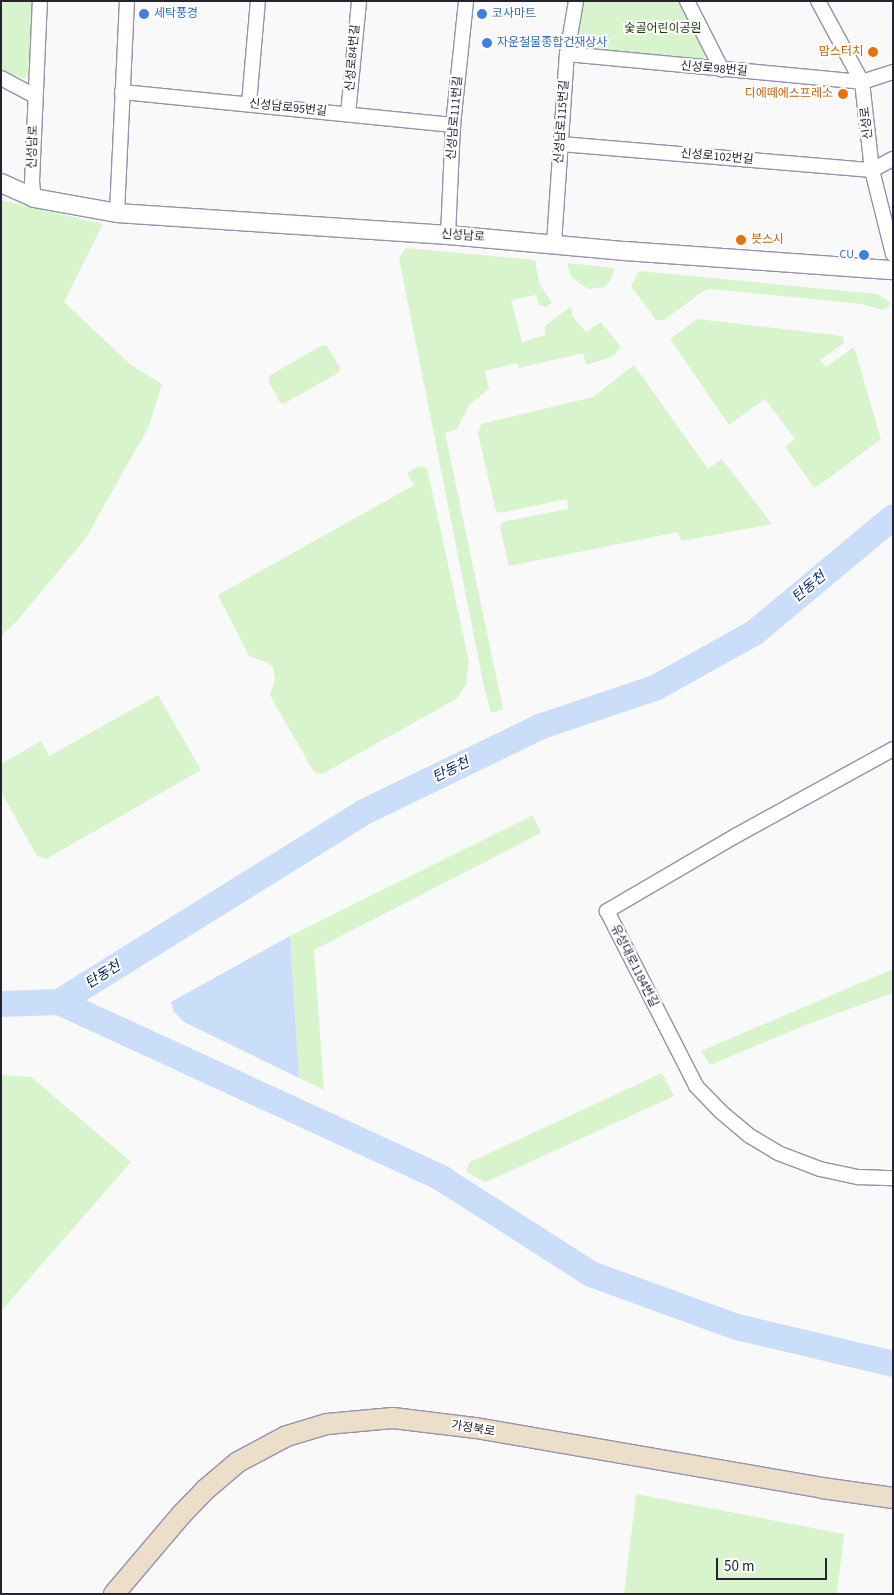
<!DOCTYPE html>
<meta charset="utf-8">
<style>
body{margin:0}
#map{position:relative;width:894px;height:1595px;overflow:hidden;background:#f9f9f9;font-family:"Source Sans 3","Noto Sans KR",sans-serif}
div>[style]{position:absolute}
.green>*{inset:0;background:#d7f4cc}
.water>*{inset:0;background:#caddf9}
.river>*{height:26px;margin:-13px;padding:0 13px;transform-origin:13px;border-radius:13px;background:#caddf9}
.roads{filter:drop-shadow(1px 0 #9491af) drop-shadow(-1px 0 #9491af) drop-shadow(0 1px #9491af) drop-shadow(0 -1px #9491af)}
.minor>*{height:14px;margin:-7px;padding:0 7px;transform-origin:7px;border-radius:7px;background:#fff}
.tertiary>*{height:18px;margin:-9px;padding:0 9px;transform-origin:9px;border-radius:9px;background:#fff}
.secondary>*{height:20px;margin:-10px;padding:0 10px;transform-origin:10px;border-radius:10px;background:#eddec9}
.dots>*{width:14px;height:14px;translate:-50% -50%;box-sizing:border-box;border:2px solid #fff;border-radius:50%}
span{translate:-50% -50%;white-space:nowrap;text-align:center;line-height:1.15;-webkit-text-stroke:4px #fff;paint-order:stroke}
.shop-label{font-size:12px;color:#366cbe}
.left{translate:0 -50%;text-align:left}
.right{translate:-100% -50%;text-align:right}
.park-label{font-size:12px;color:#1a3a0a}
.food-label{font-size:12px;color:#c56008}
.street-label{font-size:12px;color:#24232f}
.water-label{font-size:14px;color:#042d62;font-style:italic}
.frame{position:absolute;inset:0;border:2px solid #24232f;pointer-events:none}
.scale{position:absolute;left:716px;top:1558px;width:111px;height:22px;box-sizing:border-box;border:2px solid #24232f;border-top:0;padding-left:6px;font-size:15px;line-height:18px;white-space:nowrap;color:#24232f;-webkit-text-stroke:4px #fff;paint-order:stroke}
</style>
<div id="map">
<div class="green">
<i style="clip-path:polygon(1px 1px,32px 1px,29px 73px,25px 79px,1px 70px)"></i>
<i style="clip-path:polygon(583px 1px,680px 1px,706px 51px,704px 58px,698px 62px,583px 51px,576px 42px)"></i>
<i style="clip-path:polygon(1px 200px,103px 224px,64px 302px,131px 365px,162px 384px,149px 426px,86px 538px,16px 622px,1px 636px)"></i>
<i style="clip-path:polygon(406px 248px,535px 260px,539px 283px,552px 303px,546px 307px,539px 305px,536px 295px,511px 300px,522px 342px,545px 335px,545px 326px,570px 307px,573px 311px,571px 315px,586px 332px,601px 322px,621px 347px,614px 356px,586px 365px,583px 353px,519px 368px,517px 363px,485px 371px,489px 389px,469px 405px,457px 429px,445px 433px,503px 709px,491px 713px,484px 687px,399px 258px)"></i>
<i style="clip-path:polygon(567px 263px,614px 268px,615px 268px,610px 281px,604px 287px,588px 289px,571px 277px)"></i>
<i style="clip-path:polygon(639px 271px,877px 294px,890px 302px,889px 306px,882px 310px,862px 304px,711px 289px,705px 290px,664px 320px,656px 320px,631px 286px)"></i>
<i style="clip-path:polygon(697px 319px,842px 336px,844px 343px,820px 360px,826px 367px,854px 347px,881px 439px,818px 486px,814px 487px,785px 447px,795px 439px,765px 399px,729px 425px,670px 339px)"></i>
<i style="clip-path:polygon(322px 345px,327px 346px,340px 368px,338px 373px,285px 403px,280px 403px,269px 382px,269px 376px)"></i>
<i style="clip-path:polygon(634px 365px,708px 469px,722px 459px,772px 524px,681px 541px,678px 532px,509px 566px,500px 528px,502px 522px,568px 509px,567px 499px,499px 513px,496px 511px,478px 434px,481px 424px,593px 397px)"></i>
<i style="clip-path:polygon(419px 466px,426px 468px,428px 472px,469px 662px,466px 684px,456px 699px,322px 774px,314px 772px,270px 695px,275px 679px,273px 667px,268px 663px,249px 656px,218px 595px,414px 485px,407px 473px)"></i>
<i style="clip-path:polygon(158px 695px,201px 770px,46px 859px,37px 856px,1px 792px,1px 764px,41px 741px,49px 756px)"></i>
<i style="clip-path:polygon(533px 815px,541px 833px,314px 950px,324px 1090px,299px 1078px,290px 936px)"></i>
<i style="clip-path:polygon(893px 969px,893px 993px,808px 1024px,710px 1065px,701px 1051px)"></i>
<i style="clip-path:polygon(662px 1073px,674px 1096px,486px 1182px,466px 1172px,470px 1162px)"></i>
<i style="clip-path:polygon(4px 1075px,31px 1077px,131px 1162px,1px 1311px,1px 1078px)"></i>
<i style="clip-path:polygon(636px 1494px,844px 1534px,837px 1594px,624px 1594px)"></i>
</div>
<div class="water">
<i style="clip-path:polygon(290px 936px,299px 1078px,184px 1022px,174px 1012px,171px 1002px)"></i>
</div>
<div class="river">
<i style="left:59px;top:1002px;width:421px;rotate:24.7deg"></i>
<i style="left:441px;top:1178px;width:178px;rotate:32.6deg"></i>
<i style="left:591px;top:1274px;width:155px;rotate:20deg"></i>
<i style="left:737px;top:1327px;width:160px;rotate:13.3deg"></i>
<i style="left:1px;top:1004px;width:58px;rotate:-2deg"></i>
<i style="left:59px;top:1002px;width:359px;rotate:-31.9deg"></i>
<i style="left:364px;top:812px;width:198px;rotate:-25.8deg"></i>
<i style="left:542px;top:726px;width:119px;rotate:-18.6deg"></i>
<i style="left:655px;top:688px;width:113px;rotate:-29.1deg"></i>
<i style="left:754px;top:633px;width:181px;rotate:-39.8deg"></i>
</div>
<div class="roads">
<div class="minor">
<i style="left:687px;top:1px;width:77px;rotate:63.1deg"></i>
<i style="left:818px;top:1px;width:92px;rotate:61.5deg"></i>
<i style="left:862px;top:82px;width:89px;rotate:83.5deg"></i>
<i style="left:872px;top:170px;width:87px;rotate:76deg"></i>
<i style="left:567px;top:54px;width:296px;rotate:5.4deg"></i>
<i style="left:862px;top:82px;width:33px;rotate:-18deg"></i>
<i style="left:1px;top:78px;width:38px;rotate:28deg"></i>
<i style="left:122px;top:92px;width:333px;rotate:5.7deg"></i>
<i style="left:249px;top:103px;width:102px;rotate:-85deg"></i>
<i style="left:348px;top:114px;width:114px;rotate:-84.4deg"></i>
<i style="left:561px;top:144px;width:312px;rotate:4.8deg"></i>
<i style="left:872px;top:170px;width:24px;rotate:-28deg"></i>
<i style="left:34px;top:198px;width:16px;rotate:-97deg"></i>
<i style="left:32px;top:182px;width:181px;rotate:-87.5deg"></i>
<i style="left:117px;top:213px;width:212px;rotate:-87.3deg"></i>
<i style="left:448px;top:235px;width:110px;rotate:-87.4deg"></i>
<i style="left:453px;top:125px;width:125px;rotate:-84deg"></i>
<i style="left:554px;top:243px;width:189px;rotate:-86.1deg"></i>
<i style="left:567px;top:54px;width:54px;rotate:-80.4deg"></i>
<i style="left:893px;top:749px;width:178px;rotate:151.1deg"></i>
<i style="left:737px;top:835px;width:151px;rotate:149.7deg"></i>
<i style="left:607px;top:911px;width:196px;rotate:63deg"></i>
<i style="left:696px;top:1086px;width:35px;rotate:46deg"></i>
<i style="left:720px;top:1111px;width:39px;rotate:40deg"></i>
<i style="left:750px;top:1136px;width:33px;rotate:31deg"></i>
<i style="left:778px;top:1153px;width:45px;rotate:20.9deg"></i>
<i style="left:820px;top:1169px;width:40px;rotate:12deg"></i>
<i style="left:859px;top:1177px;width:34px;rotate:2deg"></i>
</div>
<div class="tertiary">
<i style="left:1px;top:183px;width:36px;rotate:24deg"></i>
<i style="left:34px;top:198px;width:84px;rotate:10.2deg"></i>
<i style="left:117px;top:213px;width:332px;rotate:3.8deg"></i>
<i style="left:448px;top:235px;width:178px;rotate:5.2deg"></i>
<i style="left:625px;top:251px;width:269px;rotate:4.1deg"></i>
</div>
<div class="secondary">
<i style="left:114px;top:1594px;width:104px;rotate:-49.7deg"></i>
<i style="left:181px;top:1515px;width:35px;rotate:-46deg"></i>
<i style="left:205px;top:1490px;width:43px;rotate:-40.3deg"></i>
<i style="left:238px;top:1462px;width:55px;rotate:-28deg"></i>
<i style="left:287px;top:1436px;width:42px;rotate:-16.7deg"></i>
<i style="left:327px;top:1424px;width:66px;rotate:-5.2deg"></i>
<i style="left:393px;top:1418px;width:84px;rotate:6.9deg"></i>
<i style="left:476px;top:1428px;width:351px;rotate:9.8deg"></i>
<i style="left:822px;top:1488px;width:72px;rotate:8deg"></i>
</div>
</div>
<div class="dots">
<i style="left:144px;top:14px;background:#3f7fe0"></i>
<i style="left:482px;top:14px;background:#3f7fe0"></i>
<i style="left:487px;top:43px;background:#3f7fe0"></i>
<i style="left:873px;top:52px;background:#e8710a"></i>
<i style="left:843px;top:94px;background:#e8710a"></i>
<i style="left:741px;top:240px;background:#e8710a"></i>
<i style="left:864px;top:255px;background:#3f7fe0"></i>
</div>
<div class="shop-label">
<span class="left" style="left:154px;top:14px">세탁풍경</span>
<span class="left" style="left:492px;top:14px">코사마트</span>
<span class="left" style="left:497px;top:43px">자운철물종합건재상사</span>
<span class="right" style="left:854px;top:255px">CU</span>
</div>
<div class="park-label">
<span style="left:663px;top:29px">숯골어린이공원</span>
</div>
<div class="food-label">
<span class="right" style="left:863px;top:52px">맘스터치</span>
<span class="right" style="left:833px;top:94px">디에떼에스프레소</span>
<span class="left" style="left:751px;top:240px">븟스시</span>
</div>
<div class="street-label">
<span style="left:353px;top:58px;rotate:-85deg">신성로84번길</span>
<span style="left:714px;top:69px;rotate:5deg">신성로98번길</span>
<span style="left:288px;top:108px;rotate:6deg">신성남로95번길</span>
<span style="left:455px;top:118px;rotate:-85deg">신성남로111번길</span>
<span style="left:562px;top:122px;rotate:-86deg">신성남로115번길</span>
<span style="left:867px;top:123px;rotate:-97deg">신성로</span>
<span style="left:33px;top:147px;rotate:-88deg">신성남로</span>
<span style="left:717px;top:157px;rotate:5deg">신성로102번길</span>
<span style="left:463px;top:236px;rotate:4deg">신성남로</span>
<span style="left:634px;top:966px;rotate:63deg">유성대로1184번길</span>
<span style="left:473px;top:1429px;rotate:9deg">가정북로</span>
</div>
<div class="water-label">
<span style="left:809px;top:587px;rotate:-40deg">탄동천</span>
<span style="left:451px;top:770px;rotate:-26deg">탄동천</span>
<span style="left:103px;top:975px;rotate:-32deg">탄동천</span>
</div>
<div class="frame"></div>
<div class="scale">50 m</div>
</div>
